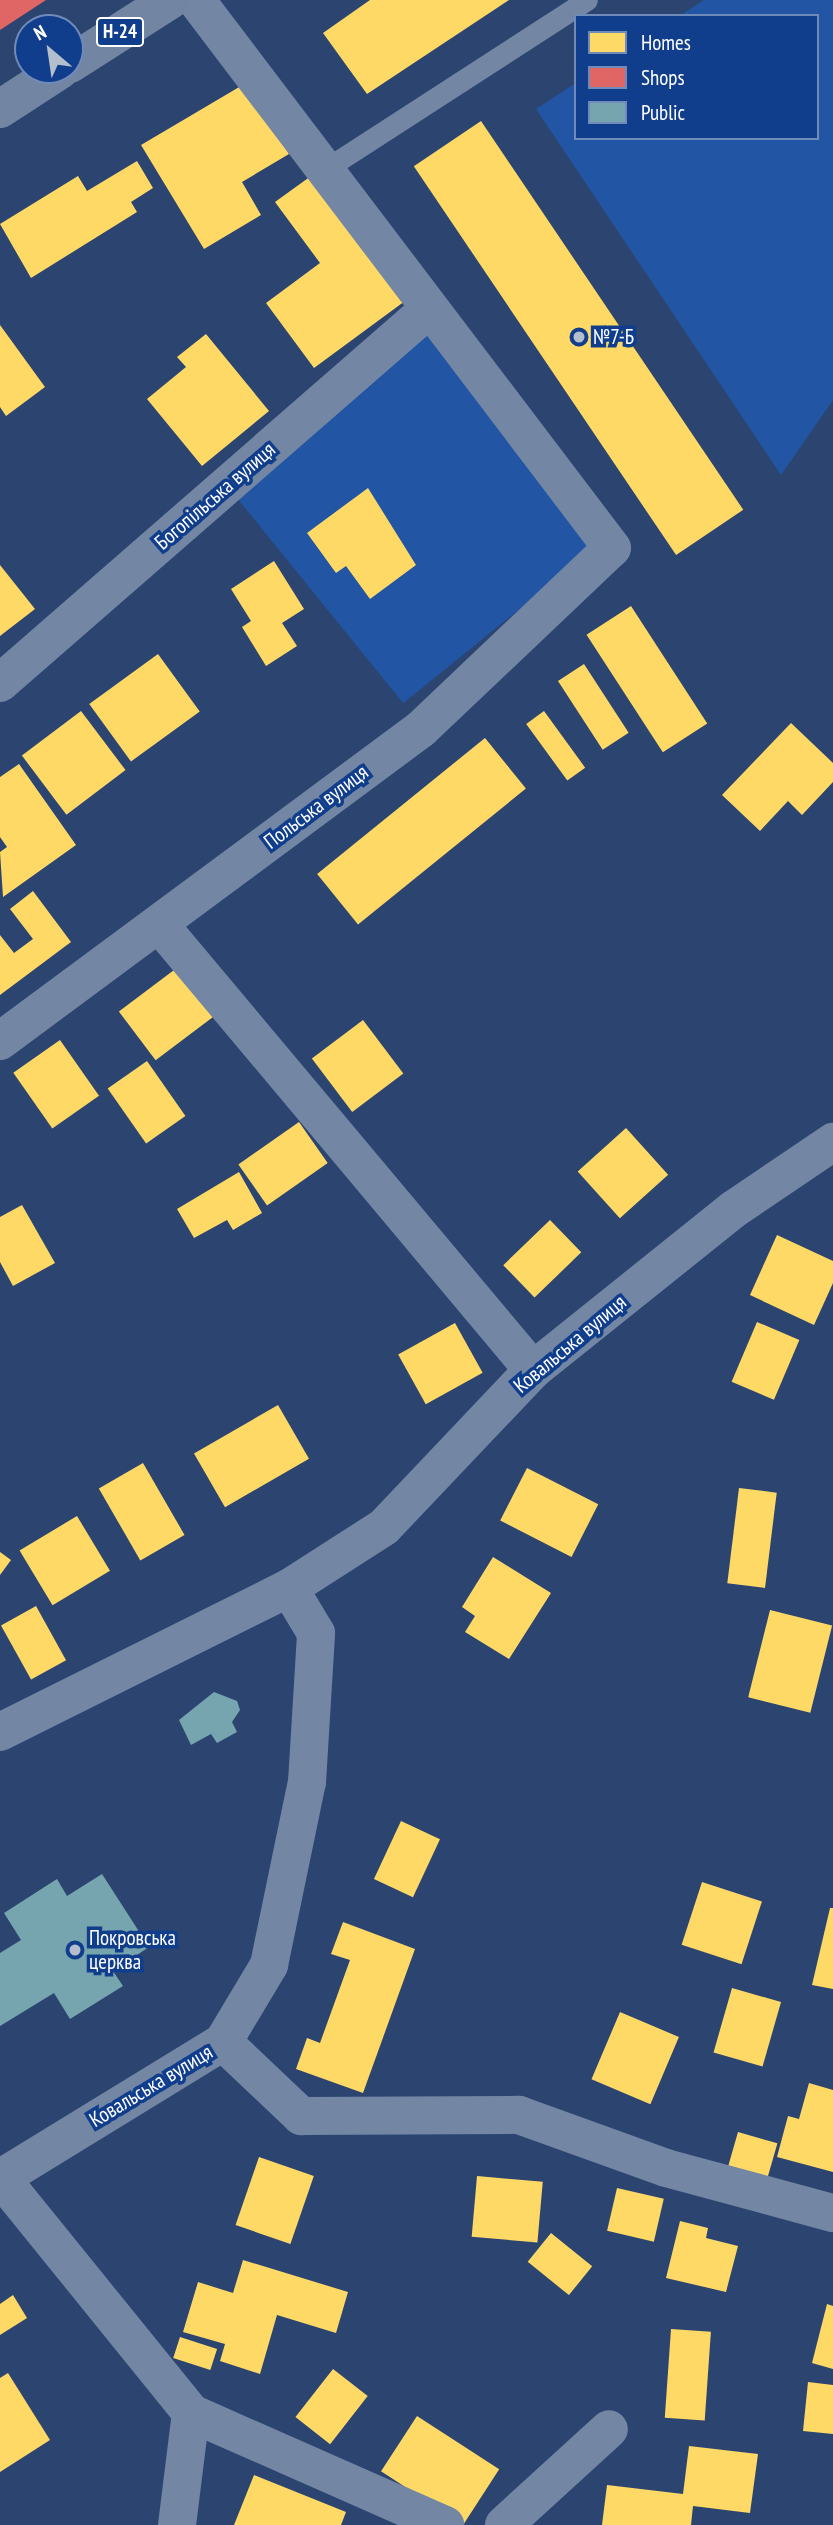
<!DOCTYPE html>
<meta charset="utf-8">
<style>
body{margin:0}
#map{position:relative;width:833px;height:2525px;overflow:hidden;background:#2c4570;font-family:"PT Sans Narrow",sans-serif}
div>[style]{position:absolute}
.green>*{inset:0;background:#2255a3;transform-origin:0 0}
.homes>*{inset:0;background:#ffd966;transform-origin:0 0}
.shops>*{inset:0;background:#e06666}
.public>*{inset:0;background:#76a5af}
.service>*{height:21px;margin:-10.5px;padding:0 10.5px;transform-origin:10.5px;border-radius:10.5px;background:#7386a4}
.minor>*{height:38px;margin:-19px;padding:0 19px;transform-origin:19px;border-radius:19px;background:#7386a4}
.primary>*{height:38px;margin:-19px;padding:0 19px;transform-origin:19px;border-radius:19px;background:#7285a3}
.dots>*{width:19px;height:19px;translate:-50% -50%;box-sizing:border-box;border:4px solid #103e8c;border-radius:50%}
span{translate:-50% -50%;white-space:nowrap;text-align:center;line-height:1.15;-webkit-text-stroke:7px #103e8c;paint-order:stroke}
.shield-label span{padding:2px 5px;background:#103e8c;border:2px solid;border-radius:5px;-webkit-text-stroke-width:0}
.shield-label{font-size:19px;color:#fff;font-weight:700}
.poi-label{font-size:21px;color:#fff}
.left{translate:0 -50%;text-align:left}
.street-label{font-size:21px;color:#fff}
.legend{position:absolute;left:574px;top:14px;width:245px;height:126px;box-sizing:border-box;background:#103e8c;border:2px solid #708bba;margin:0;padding:9px 12px;list-style:none;font-size:21px;color:#fff}
.legend li{display:flex;align-items:center;gap:14px;height:35px}
.legend b{width:35px;border:2px solid #708bba}
.north{position:absolute;left:14px;top:14px;width:70px;height:70px;box-sizing:border-box;background:#103e8c;border:2px solid #708bba;border-radius:50%;rotate:331deg;font-size:19px;font-weight:700;line-height:28px;text-align:center;color:#fff}
.north::after{content:'';display:block;margin:auto;width:24px;height:32px;background:#b5becd;clip-path:polygon(50% 0,100% 100%,50% 72%,0 100%)}
</style>
<div id="map">
<div class="green">
<i style="clip-path:polygon(704px 0,833px 0,833px 400px,781px 475px,536px 109px,576px 83px,576px 138px,817px 138px,817px 16px,679px 16px)"></i>
<i style="left:426px;top:331px;width:275px;height:252px;rotate:51deg"></i>
</div>
<div class="homes">
<i style="clip-path:polygon(370px 0,509px 0,367px 94px,323px 33px)"></i>
<i style="clip-path:polygon(246px 83px,289px 154px,242px 182px,261px 215px,204px 249px,141px 145px)"></i>
<i style="left:481px;top:121px;width:469px;height:81px;rotate:56deg"></i>
<i style="clip-path:polygon(137px 161px,153px 188px,131px 202px,137px 212px,31px 278px,0 224px,78px 176px,87px 191px)"></i>
<i style="clip-path:polygon(311px 176px,405px 301px,314px 368px,266px 303px,320px 263px,275px 202px)"></i>
<i style="clip-path:polygon(0 325px,45px 387px,6px 416px,0 407px)"></i>
<i style="clip-path:polygon(206px 334px,269px 411px,202px 466px,147px 399px,186px 367px,177px 357px)"></i>
<i style="clip-path:polygon(368px 488px,416px 565px,370px 599px,346px 566px,336px 573px,307px 533px)"></i>
<i style="clip-path:polygon(274px 561px,304px 609px,282px 623px,297px 646px,266px 666px,242px 627px,251px 621px,231px 589px)"></i>
<i style="clip-path:polygon(0 565px,35px 609px,0 636px)"></i>
<i style="left:631px;top:606px;width:140px;height:53px;rotate:57deg"></i>
<i style="left:158px;top:654px;width:71px;height:85px;rotate:54deg"></i>
<i style="left:584px;top:664px;width:82px;height:31px;rotate:57deg"></i>
<i style="left:81px;top:711px;width:74px;height:74px;rotate:53deg"></i>
<i style="left:544px;top:711px;width:70px;height:22px;rotate:54deg"></i>
<i style="clip-path:polygon(791px 723px,833px 763px,833px 782px,802px 815px,788px 801px,760px 831px,722px 795px)"></i>
<i style="left:485px;top:738px;width:65px;height:216px;rotate:51deg"></i>
<i style="clip-path:polygon(19px 764px,76px 845px,3px 897px,0 852px,7px 847px,0 837px,0 777px)"></i>
<i style="clip-path:polygon(33px 891px,71px 942px,0 995px,0 935px,14px 953px,33px 939px,10px 909px)"></i>
<i style="left:178px;top:967px;width:61px;height:74px;rotate:53deg"></i>
<i style="left:363px;top:1020px;width:67px;height:64px;rotate:53deg"></i>
<i style="left:60px;top:1040px;width:68px;height:57px;rotate:55deg"></i>
<i style="left:147px;top:1061px;width:67px;height:48px;rotate:55deg"></i>
<i style="left:299px;top:1122px;width:50px;height:74px;rotate:55deg"></i>
<i style="left:626px;top:1128px;width:63px;height:65px;rotate:48deg"></i>
<i style="clip-path:polygon(239px 1172px,262px 1213px,233px 1230px,227px 1220px,194px 1238px,177px 1209px)"></i>
<i style="clip-path:polygon(22px 1205px,55px 1263px,13px 1286px,0 1262px,0 1217px)"></i>
<i style="left:550px;top:1220px;width:45px;height:65px;rotate:46deg"></i>
<i style="clip-path:polygon(777px 1235px,833px 1261px,833px 1283px,814px 1325px,750px 1295px)"></i>
<i style="left:757px;top:1322px;width:46px;height:65px;rotate:23deg"></i>
<i style="left:455px;top:1323px;width:57px;height:65px;rotate:61deg"></i>
<i style="left:278px;top:1405px;width:62px;height:97px;rotate:60deg"></i>
<i style="left:143px;top:1463px;width:83px;height:51px;rotate:60deg"></i>
<i style="left:527px;top:1468px;width:80px;height:59px;rotate:27deg"></i>
<i style="left:739px;top:1488px;width:38px;height:96px;rotate:7deg"></i>
<i style="left:77px;top:1516px;width:64px;height:67px;rotate:59deg"></i>
<i style="clip-path:polygon(0 1552px,11px 1560px,0 1575px)"></i>
<i style="clip-path:polygon(493px 1557px,551px 1593px,509px 1659px,465px 1632px,475px 1616px,462px 1607px)"></i>
<i style="left:36px;top:1606px;width:62px;height:40px;rotate:61deg"></i>
<i style="left:770px;top:1610px;width:64px;height:90px;rotate:14deg"></i>
<i style="left:401px;top:1821px;width:43px;height:64px;rotate:25deg"></i>
<i style="left:702px;top:1882px;width:63px;height:66px;rotate:18deg"></i>
<i style="clip-path:polygon(830px 1908px,833px 1908px,833px 1989px,812px 1985px)"></i>
<i style="clip-path:polygon(343px 1922px,415px 1949px,363px 2093px,296px 2069px,307px 2038px,320px 2043px,350px 1960px,331px 1954px)"></i>
<i style="left:732px;top:1988px;width:51px;height:67px;rotate:16deg"></i>
<i style="left:620px;top:2012px;width:64px;height:73px;rotate:23deg"></i>
<i style="clip-path:polygon(809px 2083px,833px 2090px,833px 2172px,777px 2157px,788px 2116px,799px 2119px)"></i>
<i style="left:738px;top:2132px;width:41px;height:44px;rotate:16deg"></i>
<i style="left:259px;top:2157px;width:58px;height:72px;rotate:19deg"></i>
<i style="left:477px;top:2176px;width:66px;height:61px;rotate:5deg"></i>
<i style="left:617px;top:2188px;width:48px;height:44px;rotate:13deg"></i>
<i style="clip-path:polygon(680px 2221px,708px 2228px,706px 2238px,738px 2246px,726px 2292px,666px 2278px)"></i>
<i style="left:551px;top:2233px;width:53px;height:37px;rotate:39deg"></i>
<i style="clip-path:polygon(243px 2260px,348px 2292px,336px 2333px,277px 2315px,260px 2374px,220px 2361px,225px 2344px,183px 2332px,198px 2282px,233px 2293px)"></i>
<i style="clip-path:polygon(13px 2295px,27px 2318px,0 2335px,0 2304px)"></i>
<i style="clip-path:polygon(827px 2304px,833px 2306px,833px 2369px,812px 2363px)"></i>
<i style="left:671px;top:2329px;width:40px;height:89px;rotate:4deg"></i>
<i style="left:180px;top:2337px;width:39px;height:22px;rotate:18deg"></i>
<i style="left:333px;top:2369px;width:44px;height:61px;rotate:38deg"></i>
<i style="clip-path:polygon(8px 2373px,50px 2440px,0 2472px,0 2378px)"></i>
<i style="clip-path:polygon(808px 2382px,833px 2385px,833px 2434px,803px 2431px)"></i>
<i style="left:417px;top:2416px;width:98px;height:66px;rotate:33deg"></i>
<i style="clip-path:polygon(689px 2446px,758px 2454px,750px 2513px,693px 2506px,691px 2525px,602px 2525px,607px 2485px,683px 2494px)"></i>
<i style="clip-path:polygon(254px 2475px,346px 2512px,341px 2525px,234px 2525px)"></i>
</div>
<div class="shops">
<i style="clip-path:polygon(0 0,46px 0,0 30px)"></i>
</div>
<div class="public">
<i style="clip-path:polygon(214px 1692px,237px 1701px,240px 1710px,232px 1722px,237px 1732px,217px 1743px,211px 1734px,191px 1745px,179px 1720px)"></i>
<i style="clip-path:polygon(102px 1874px,149px 1947px,113px 1971px,123px 1986px,70px 2019px,54px 1993px,0 2026px,0 1953px,21px 1940px,4px 1913px,57px 1879px,67px 1896px)"></i>
</div>
<div class="service">
<i style="left:324px;top:170px;width:313px;rotate:-32.9deg"></i>
</div>
<div class="minor">
<i style="left:0;top:683px;width:569px;rotate:-41.08deg"></i>
<i style="left:159px;top:924px;width:582px;rotate:50.02deg"></i>
<i style="left:0;top:1041px;width:524px;rotate:-36.54deg"></i>
<i style="left:421px;top:729px;width:263px;rotate:-43.5deg"></i>
<i style="left:612px;top:548px;width:688px;rotate:-127.2deg"></i>
<i style="left:0;top:1732px;width:323px;rotate:-26.5deg"></i>
<i style="left:289px;top:1588px;width:113px;rotate:-32.7deg"></i>
<i style="left:384px;top:1527px;width:216px;rotate:-46.5deg"></i>
<i style="left:533px;top:1370px;width:258px;rotate:-38.7deg"></i>
<i style="left:734px;top:1209px;width:120px;rotate:-34.1deg"></i>
<i style="left:223px;top:2042px;width:108px;rotate:43.5deg"></i>
<i style="left:301px;top:2116px;width:218px;rotate:-0.3deg"></i>
<i style="left:519px;top:2115px;width:156px;rotate:19.8deg"></i>
<i style="left:666px;top:2168px;width:173px;rotate:15.1deg"></i>
<i style="left:1px;top:2178px;width:260px;rotate:-31.5deg"></i>
<i style="left:223px;top:2042px;width:90px;rotate:-59.1deg"></i>
<i style="left:269px;top:1965px;width:187px;rotate:-78.3deg"></i>
<i style="left:307px;top:1782px;width:149px;rotate:-86.5deg"></i>
<i style="left:316px;top:1633px;width:52px;rotate:-121deg"></i>
<i style="left:1px;top:2178px;width:302px;rotate:51deg"></i>
<i style="left:191px;top:2413px;width:278px;rotate:23.8deg"></i>
<i style="left:177px;top:2525px;width:113px;rotate:-82.9deg"></i>
<i style="left:504px;top:2525px;width:142px;rotate:-42.4deg"></i>
</div>
<div class="primary">
<i style="left:70px;top:64px;width:119px;rotate:-32.6deg"></i>
<i style="left:0;top:109px;width:72px;rotate:-33deg"></i>
</div>
<div class="dots">
<i style="left:579px;top:337px;background:#b5becd"></i>
<i style="left:75px;top:1950px;background:#b5becd"></i>
</div>
<div class="shield-label">
<span style="left:120px;top:32px">Н-24</span>
</div>
<div class="poi-label">
<span class="left" style="left:593px;top:337px">№7-Б</span>
<span class="left" style="left:89px;top:1950px">Покровська<br>церква</span>
</div>
<div class="street-label">
<span style="left:215px;top:496px;rotate:-41deg">Богопільська вулиця</span>
<span style="left:316px;top:807px;rotate:-37deg">Польська вулиця</span>
<span style="left:570px;top:1344px;rotate:-40deg">Ковальська вулиця</span>
<span style="left:151px;top:2086px;rotate:-31deg">Ковальська вулиця</span>
</div>
<ul class="legend">
<li><b style="height:19px;background:#ffd966"></b>Homes</li>
<li><b style="height:19px;background:#e06666"></b>Shops</li>
<li><b style="height:19px;background:#76a5af"></b>Public</li>
</ul>
<div class="north">N</div>
</div>
